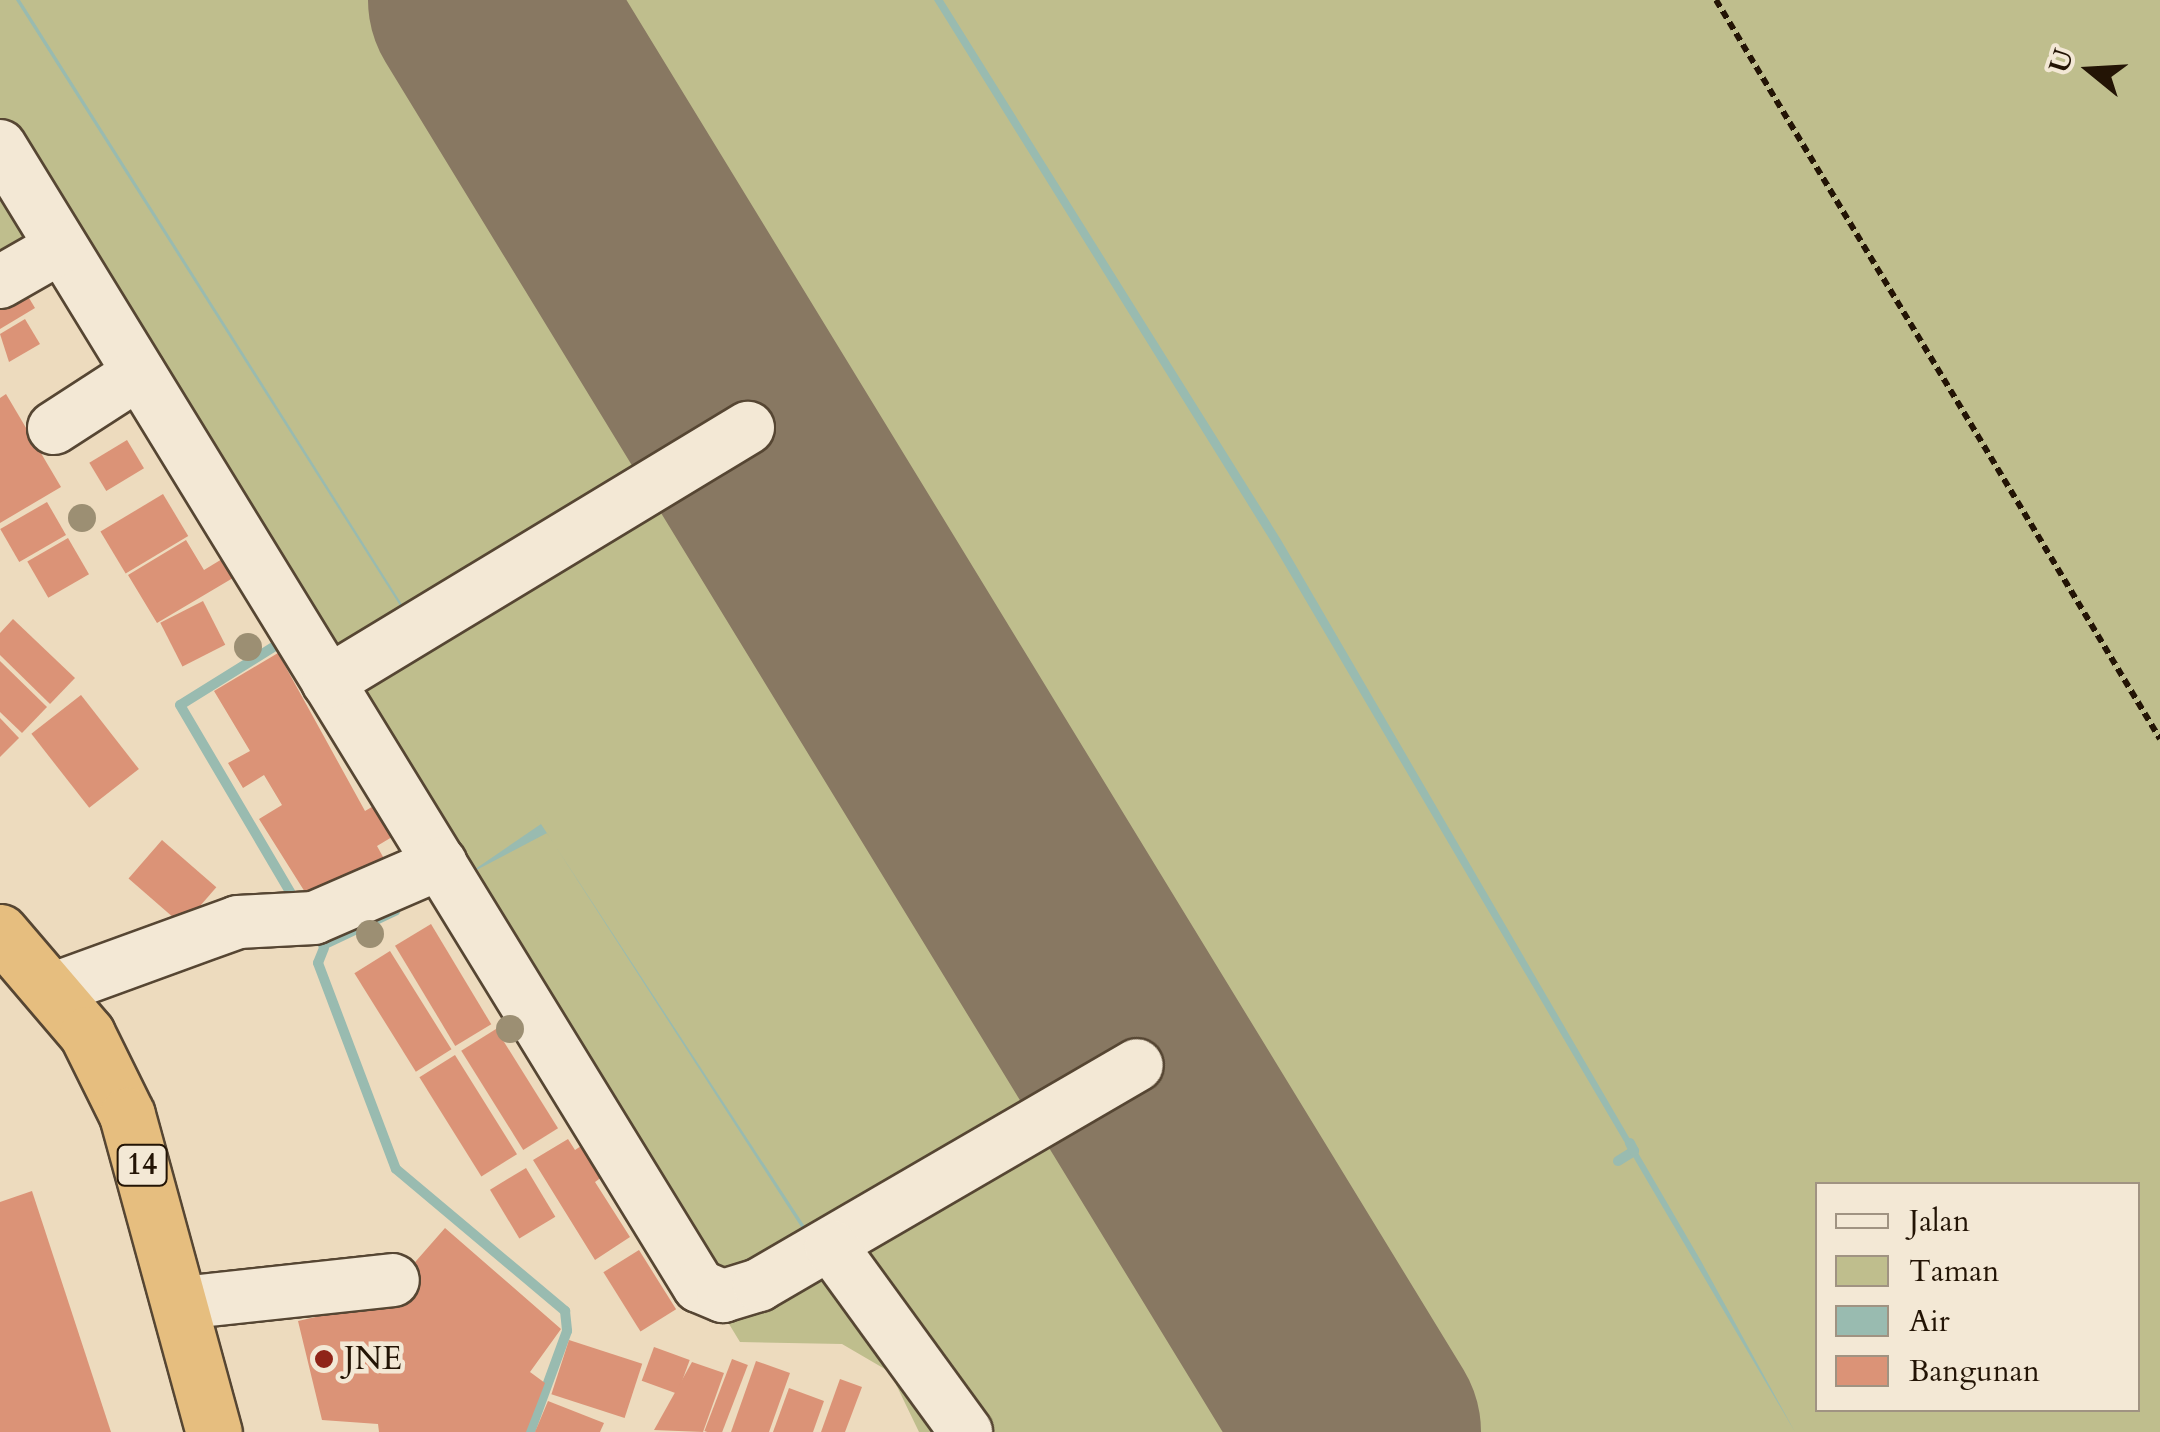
<!DOCTYPE html>
<style>
body{margin:0}
#map{position:relative;width:2160px;height:1432px;overflow:hidden;background:#eddbbe;font-family:Cardo,serif}
div>[style]{position:absolute}
.green>*{inset:0;background:#bfbe8d}
.water>*{inset:0;background:#99bbb0}
.stream>*{height:10px;margin:-5px;padding:0 5px;transform-origin:5px;border-radius:5px;background:#99bbb0}
.runway>*{height:238px;margin:-119px;padding:0 119px;transform-origin:119px;border-radius:119px;background:#887862}
.building>*{inset:0;background:#db9377;transform-origin:0 0}
.path>*{height:6px;margin-top:-3px;transform-origin:0;background:repeating-linear-gradient(90deg,#231405 0 8px,transparent 0 13px)}
.roads{filter:drop-shadow(2px 0 #564633) drop-shadow(-2px 0 #564633) drop-shadow(0 2px #564633) drop-shadow(0 -2px #564633)}
.minor>*{height:52px;margin:-26px;padding:0 26px;transform-origin:26px;border-radius:26px;background:#f3e8d5}
.highway>*{height:55px;margin:-27.5px;padding:0 27.5px;transform-origin:27.5px;border-radius:27.5px;background:#e6be7f}
.trees>*{width:28px;height:28px;margin:-14px;border-radius:50%;background:#9c8f73}
.dots>*{width:28px;height:28px;translate:-50% -50%;box-sizing:border-box;border:5px solid #f3e8d5;border-radius:50%}
span{translate:-50% -50%;white-space:nowrap;text-align:center;line-height:1.15;-webkit-text-stroke:9px #f3e8d5;paint-order:stroke}
.shield-label span{padding:2px 8px;background:#f3e8d5;border:2px solid;border-radius:8px;-webkit-text-stroke-width:0}
.shield-label{font-size:30px;color:#231405;font-weight:700}
.poi-label{font-size:32px;color:#231405}
.left{translate:0 -50%;text-align:left}
.legend{position:absolute;left:1815px;top:1182px;width:325px;height:230px;box-sizing:border-box;background:#f3e8d5;border:2px solid #a09382;margin:0;padding:12px 18px;list-style:none;font-size:30px;color:#231405}
.legend li{display:flex;align-items:center;gap:20px;height:50px}
.legend b{width:50px;border:2px solid #a09382}
.north{position:absolute;left:2040px;top:20px;width:100px;height:100px;-webkit-text-stroke:8px #f3e8d5;paint-order:stroke;rotate:288deg;font-size:28px;font-weight:700;line-height:40px;text-align:center;color:#231405}
.north::after{content:'';display:block;margin:auto;width:35px;height:45px;background:#231405;clip-path:polygon(50% 0,100% 100%,50% 72%,0 100%)}
</style>
<div id="map">
<div class="green">
<i style="clip-path:polygon(0 0,393px 0,665px 450px,336px 658px,65px 235px,0 271px)"></i>
<i style="clip-path:polygon(evenodd,581px 0,2160px 0,2160px 1432px,1456px 1432px,581px 0,1818px 1184px,2138px 1184px,2138px 1410px,1818px 1410px,1818px 1184px)"></i>
<i style="clip-path:polygon(692px 490px,1268px 1432px,919px 1432px,890px 1372px,842px 1344px,740px 1342px,346px 696px)"></i>
</div>
<div class="water">
<i style="clip-path:polygon(16px 0,20px 0,408px 614px,406px 615px)"></i>
<i style="clip-path:polygon(934px 0,943px 0,1281px 540px,1701px 1261px,1795px 1432px,1272px 543px)"></i>
<i style="clip-path:polygon(423px 644px,817px 1245px,814px 1247px,547px 833px,465px 876px,541px 824px)"></i>
</div>
<div class="stream">
<i style="left:283px;top:641px;width:121px;rotate:148.1deg"></i>
<i style="left:180px;top:705px;width:217px;rotate:59.5deg"></i>
<i style="left:323px;top:945px;width:80px;rotate:-25.3deg"></i>
<i style="left:324px;top:948px;width:16px;rotate:112deg"></i>
<i style="left:318px;top:963px;width:220px;rotate:69.3deg"></i>
<i style="left:396px;top:1169px;width:221px;rotate:40deg"></i>
<i style="left:565px;top:1311px;width:20px;rotate:84deg"></i>
<i style="left:567px;top:1331px;width:108px;rotate:110.1deg"></i>
<i style="left:1618px;top:1161px;width:19px;rotate:-32deg"></i>
<i style="left:1634px;top:1151px;width:9px;rotate:-117deg"></i>
</div>
<div class="runway">
<i style="left:487px;top:0;width:1678px;rotate:58.57deg"></i>
</div>
<div class="building">
<i style="clip-path:polygon(20px 283px,35px 308px,0 329px,0 295px)"></i>
<i style="clip-path:polygon(25px 319px,40px 344px,9px 362px,0 334px)"></i>
<i style="clip-path:polygon(6px 394px,61px 487px,0 523px,0 398px)"></i>
<i style="left:127px;top:440px;width:33px;height:44px;rotate:59deg"></i>
<i style="left:163px;top:494px;width:49px;height:73px;rotate:59deg"></i>
<i style="left:47px;top:502px;width:38px;height:54px;rotate:60deg"></i>
<i style="left:68px;top:538px;width:42px;height:47px;rotate:60deg"></i>
<i style="clip-path:polygon(186px 540px,204px 570px,227px 556px,238px 575px,157px 623px,128px 575px)"></i>
<i style="left:203px;top:601px;width:49px;height:48px;rotate:63deg"></i>
<i style="clip-path:polygon(13px 619px,75px 678px,50px 704px,0 655px,0 633px)"></i>
<i style="clip-path:polygon(278px 653px,365px 811px,389px 797px,407px 828px,377px 846px,387px 864px,315px 908px,259px 819px,282px 805px,264px 775px,243px 788px,228px 763px,250px 751px,214px 691px)"></i>
<i style="clip-path:polygon(0 661px,47px 707px,22px 733px,0 712px)"></i>
<i style="left:81px;top:695px;width:94px;height:63px;rotate:52deg"></i>
<i style="clip-path:polygon(0 718px,19px 738px,0 757px)"></i>
<i style="left:162px;top:840px;width:72px;height:51px;rotate:41deg"></i>
<i style="left:431px;top:924px;width:117px;height:42px;rotate:59deg"></i>
<i style="left:390px;top:951px;width:116px;height:42px;rotate:58deg"></i>
<i style="left:496px;top:1029px;width:117px;height:41px;rotate:58deg"></i>
<i style="left:455px;top:1055px;width:117px;height:42px;rotate:58deg"></i>
<i style="clip-path:polygon(568px 1139px,575px 1150px,590px 1140px,610px 1171px,595px 1182px,630px 1237px,595px 1260px,533px 1160px)"></i>
<i style="left:526px;top:1168px;width:57px;height:42px;rotate:59deg"></i>
<i style="clip-path:polygon(32px 1191px,111px 1432px,0 1432px,0 1202px)"></i>
<i style="clip-path:polygon(445px 1228px,561px 1329px,530px 1372px,545px 1383px,526px 1432px,379px 1432px,378px 1424px,322px 1420px,298px 1321px,395px 1299px,388px 1293px)"></i>
<i style="left:639px;top:1250px;width:70px;height:42px;rotate:58deg"></i>
<i style="left:569px;top:1340px;width:77px;height:57px;rotate:18deg"></i>
<i style="left:654px;top:1347px;width:38px;height:36px;rotate:20deg"></i>
<i style="left:732px;top:1359px;width:17px;height:77px;rotate:21deg"></i>
<i style="clip-path:polygon(756px 1361px,790px 1373px,769px 1432px,731px 1432px)"></i>
<i style="clip-path:polygon(692px 1362px,724px 1373px,703px 1432px,654px 1430px)"></i>
<i style="clip-path:polygon(840px 1379px,862px 1387px,845px 1432px,821px 1432px)"></i>
<i style="clip-path:polygon(789px 1388px,824px 1401px,813px 1432px,773px 1432px)"></i>
<i style="clip-path:polygon(548px 1401px,604px 1423px,600px 1432px,535px 1432px)"></i>
</div>
<div class="path">
<i style="left:1716px;top:0;width:862px;rotate:59deg"></i>
</div>
<div class="roads">
<div class="minor">
<i style="left:0;top:146px;width:1337px;rotate:58.49deg"></i>
<i style="left:699px;top:1286px;width:26px;rotate:23deg"></i>
<i style="left:723px;top:1296px;width:38px;rotate:-17deg"></i>
<i style="left:759px;top:1285px;width:437px;rotate:-30.2deg"></i>
<i style="left:0;top:282px;width:70px;rotate:-29.8deg"></i>
<i style="left:54px;top:428px;width:101px;rotate:-32.9deg"></i>
<i style="left:328px;top:682px;width:491px;rotate:-31.2deg"></i>
<i style="left:54px;top:989px;width:196px;rotate:-20deg"></i>
<i style="left:238px;top:922px;width:76px;rotate:-3deg"></i>
<i style="left:314px;top:918px;width:138px;rotate:-23.4deg"></i>
<i style="left:831px;top:1246px;width:230px;rotate:54deg"></i>
<i style="left:182px;top:1303px;width:212px;rotate:-6.2deg"></i>
</div>
<div class="highway">
<i style="left:0;top:932px;width:134px;rotate:49.5deg"></i>
<i style="left:87px;top:1034px;width:90px;rotate:63.7deg"></i>
<i style="left:127px;top:1115px;width:329px;rotate:74.7deg"></i>
</div>
</div>
<div class="trees">
<i style="left:82px;top:518px"></i>
<i style="left:248px;top:647px"></i>
<i style="left:370px;top:934px"></i>
<i style="left:510px;top:1029px"></i>
</div>
<div class="dots">
<i style="left:324px;top:1359px;background:#8f2418"></i>
</div>
<div class="shield-label">
<span style="left:142px;top:1165px">14</span>
</div>
<div class="poi-label">
<span class="left" style="left:344px;top:1359px">JNE</span>
</div>
<ul class="legend">
<li><b style="height:12px;background:#f3e8d5"></b>Jalan</li>
<li><b style="height:28px;background:#bfbe8d"></b>Taman</li>
<li><b style="height:28px;background:#99bbb0"></b>Air</li>
<li><b style="height:28px;background:#db9377"></b>Bangunan</li>
</ul>
<div class="north">U</div>
</div>
